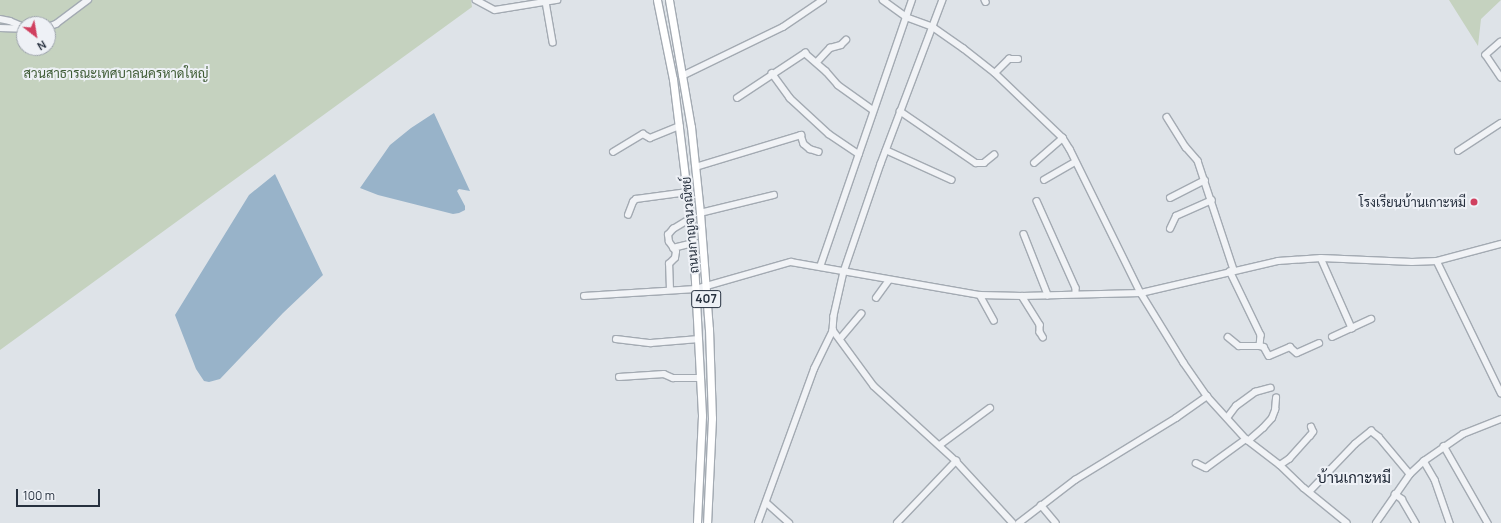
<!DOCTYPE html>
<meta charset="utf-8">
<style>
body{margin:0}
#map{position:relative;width:1501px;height:523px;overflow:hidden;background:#dee3e8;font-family:Manrope,Sarabun,sans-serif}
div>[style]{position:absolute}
.green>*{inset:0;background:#c5d2bf}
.water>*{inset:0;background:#98b3c9}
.roads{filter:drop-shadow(1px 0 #a3aab2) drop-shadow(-1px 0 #a3aab2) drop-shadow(0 1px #a3aab2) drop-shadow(0 -1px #a3aab2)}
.minor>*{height:5.5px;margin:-2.75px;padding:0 2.75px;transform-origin:2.75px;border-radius:2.75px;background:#f1f3f6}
.major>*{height:7px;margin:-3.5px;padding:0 3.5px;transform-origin:3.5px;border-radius:3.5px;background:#fff}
.dots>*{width:11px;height:11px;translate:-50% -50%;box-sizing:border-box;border:2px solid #eef1f6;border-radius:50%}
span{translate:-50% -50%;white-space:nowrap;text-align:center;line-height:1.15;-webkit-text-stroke:4px #eef1f6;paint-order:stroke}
.shield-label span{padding:1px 3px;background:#eef1f6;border:1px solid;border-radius:3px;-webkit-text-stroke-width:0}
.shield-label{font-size:12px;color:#27313f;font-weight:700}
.park-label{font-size:13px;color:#3e5b34}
.poi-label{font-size:13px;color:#27313f}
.right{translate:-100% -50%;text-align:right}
.street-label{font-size:13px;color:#27313f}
.quarter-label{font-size:15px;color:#192230}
.north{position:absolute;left:16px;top:16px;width:40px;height:40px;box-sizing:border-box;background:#eef1f6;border:1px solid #9ea4ad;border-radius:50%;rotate:149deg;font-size:11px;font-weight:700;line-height:16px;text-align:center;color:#27313f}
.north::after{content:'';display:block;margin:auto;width:14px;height:18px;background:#d0405f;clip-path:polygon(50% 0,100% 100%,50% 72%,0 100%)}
.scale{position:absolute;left:16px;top:489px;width:84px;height:18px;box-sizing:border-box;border:2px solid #27313f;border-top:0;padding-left:5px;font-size:12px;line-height:14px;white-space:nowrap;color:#27313f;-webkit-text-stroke:3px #eef1f6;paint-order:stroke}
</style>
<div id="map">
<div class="green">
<i style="clip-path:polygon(evenodd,0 0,471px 0,472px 7px,0 350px,0 0,24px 24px,48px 24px,48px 48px,24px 48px,24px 24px)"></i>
<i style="clip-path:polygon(1449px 0,1501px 0,1481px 19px,1478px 46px)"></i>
</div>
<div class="water">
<i style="clip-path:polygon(434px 113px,470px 191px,459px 189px,457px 191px,465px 206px,465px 210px,459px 213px,453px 214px,378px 195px,360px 188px,390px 145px,411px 128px)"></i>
<i style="clip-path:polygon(275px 174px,323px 275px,283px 313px,220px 379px,209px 382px,204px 381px,196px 369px,175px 315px,249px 195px)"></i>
</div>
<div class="roads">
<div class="minor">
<i style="left:476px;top:0;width:21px;rotate:28deg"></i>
<i style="left:495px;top:10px;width:63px;rotate:-9.2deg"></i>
<i style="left:883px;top:0;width:29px;rotate:36deg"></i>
<i style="left:906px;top:17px;width:29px;rotate:20deg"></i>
<i style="left:933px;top:27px;width:37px;rotate:35deg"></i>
<i style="left:963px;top:48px;width:41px;rotate:38deg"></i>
<i style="left:995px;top:73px;width:94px;rotate:43.7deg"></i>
<i style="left:1063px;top:138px;width:13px;rotate:58deg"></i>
<i style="left:1070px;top:149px;width:161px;rotate:63.8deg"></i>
<i style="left:1141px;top:293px;width:82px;rotate:58.4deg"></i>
<i style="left:1184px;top:363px;width:40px;rotate:55.1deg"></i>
<i style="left:1207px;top:396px;width:58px;rotate:47.8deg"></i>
<i style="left:1246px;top:439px;width:43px;rotate:37.4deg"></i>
<i style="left:1280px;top:465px;width:33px;rotate:44deg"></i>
<i style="left:1304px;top:488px;width:55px;rotate:39.1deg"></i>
<i style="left:943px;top:0;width:175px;rotate:110.7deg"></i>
<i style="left:881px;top:164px;width:114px;rotate:108.9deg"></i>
<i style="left:844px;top:272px;width:45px;rotate:102.8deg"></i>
<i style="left:834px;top:316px;width:14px;rotate:94deg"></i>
<i style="left:833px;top:330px;width:69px;rotate:53.8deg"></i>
<i style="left:874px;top:386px;width:111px;rotate:42.4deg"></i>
<i style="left:956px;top:461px;width:84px;rotate:47.4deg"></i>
<i style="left:985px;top:0;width:2px;rotate:63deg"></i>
<i style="left:546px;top:2px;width:41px;rotate:80.1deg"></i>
<i style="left:0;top:19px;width:10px;rotate:11deg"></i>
<i style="left:10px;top:21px;width:15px;rotate:23deg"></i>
<i style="left:48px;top:27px;width:9px;rotate:-21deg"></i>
<i style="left:56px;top:24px;width:40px;rotate:-37deg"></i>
<i style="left:0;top:28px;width:24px;rotate:2deg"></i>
<i style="left:1501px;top:42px;width:20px;rotate:139deg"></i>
<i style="left:1486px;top:55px;width:27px;rotate:56deg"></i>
<i style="left:817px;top:62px;width:19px;rotate:-47deg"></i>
<i style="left:830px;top:48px;width:11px;rotate:-15deg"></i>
<i style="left:841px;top:45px;width:7px;rotate:-45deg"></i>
<i style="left:772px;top:73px;width:31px;rotate:54deg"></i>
<i style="left:790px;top:98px;width:53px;rotate:42.7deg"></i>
<i style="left:829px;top:134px;width:36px;rotate:34deg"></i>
<i style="left:995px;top:73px;width:20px;rotate:-45deg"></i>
<i style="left:1009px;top:59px;width:9px"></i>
<i style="left:682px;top:76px;width:112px;rotate:-25.9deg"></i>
<i style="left:783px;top:27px;width:48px;rotate:-34deg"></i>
<i style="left:737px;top:98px;width:82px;rotate:-33.5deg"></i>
<i style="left:805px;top:53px;width:28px;rotate:41deg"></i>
<i style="left:826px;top:71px;width:18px;rotate:49deg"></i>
<i style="left:838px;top:85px;width:43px;rotate:35.5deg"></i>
<i style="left:900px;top:111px;width:92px;rotate:34.4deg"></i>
<i style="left:976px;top:163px;width:8px"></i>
<i style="left:984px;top:163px;width:13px;rotate:-39deg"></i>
<i style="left:1167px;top:117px;width:36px;rotate:58deg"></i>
<i style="left:1186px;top:147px;width:18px;rotate:49deg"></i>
<i style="left:1198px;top:161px;width:115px;rotate:71.7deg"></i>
<i style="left:886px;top:150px;width:72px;rotate:24.4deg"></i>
<i style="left:1458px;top:151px;width:51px;rotate:-33.1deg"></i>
<i style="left:613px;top:152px;width:35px;rotate:-31deg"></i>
<i style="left:643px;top:134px;width:8px;rotate:30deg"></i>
<i style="left:650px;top:138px;width:32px;rotate:-22deg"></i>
<i style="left:1034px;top:163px;width:38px;rotate:-41deg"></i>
<i style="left:696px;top:167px;width:110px;rotate:-16.9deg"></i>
<i style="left:801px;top:135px;width:9px;rotate:72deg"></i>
<i style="left:804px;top:144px;width:8px;rotate:40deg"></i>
<i style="left:810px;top:149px;width:9px;rotate:18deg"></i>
<i style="left:1044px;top:180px;width:36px;rotate:-30deg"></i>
<i style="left:1170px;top:198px;width:39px;rotate:-27deg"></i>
<i style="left:1037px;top:201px;width:95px;rotate:65.9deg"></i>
<i style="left:1076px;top:288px;width:6px;rotate:90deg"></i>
<i style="left:700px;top:213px;width:76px;rotate:-13.7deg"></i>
<i style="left:628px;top:215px;width:14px;rotate:-69deg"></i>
<i style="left:633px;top:202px;width:4px;rotate:-45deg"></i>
<i style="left:636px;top:199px;width:52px;rotate:-7.7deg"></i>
<i style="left:1170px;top:229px;width:14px;rotate:-65deg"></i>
<i style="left:1176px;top:216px;width:39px;rotate:-24deg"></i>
<i style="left:1024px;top:234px;width:66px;rotate:68.5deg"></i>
<i style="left:673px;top:248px;width:21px;rotate:-14deg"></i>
<i style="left:1321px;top:258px;width:77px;rotate:66.1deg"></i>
<i style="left:1437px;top:261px;width:147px;rotate:64.1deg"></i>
<i style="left:820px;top:267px;width:282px;rotate:-71deg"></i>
<i style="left:1230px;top:271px;width:71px;rotate:64.2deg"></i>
<i style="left:1261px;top:335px;width:11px;rotate:95deg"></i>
<i style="left:1260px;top:346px;width:4px;rotate:14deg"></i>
<i style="left:1264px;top:347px;width:10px;rotate:61deg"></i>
<i style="left:1269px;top:356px;width:23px;rotate:-23deg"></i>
<i style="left:1290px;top:347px;width:9px;rotate:41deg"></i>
<i style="left:1297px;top:353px;width:24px;rotate:-24deg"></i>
<i style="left:670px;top:290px;width:26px;rotate:-92deg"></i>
<i style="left:669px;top:264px;width:8px;rotate:-45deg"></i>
<i style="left:675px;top:258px;width:6px;rotate:-81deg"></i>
<i style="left:676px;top:252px;width:12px;rotate:-125deg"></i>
<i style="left:669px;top:242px;width:7px;rotate:-98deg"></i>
<i style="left:668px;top:235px;width:8px;rotate:-50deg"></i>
<i style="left:673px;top:229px;width:21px;rotate:-31deg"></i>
<i style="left:980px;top:295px;width:29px;rotate:61deg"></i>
<i style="left:584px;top:296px;width:112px;rotate:-3.6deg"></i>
<i style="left:696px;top:289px;width:99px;rotate:-15.9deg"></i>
<i style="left:791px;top:262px;width:192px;rotate:9.9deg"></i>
<i style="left:980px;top:295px;width:42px;rotate:1.4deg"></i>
<i style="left:1022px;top:296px;width:119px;rotate:-1.4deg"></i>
<i style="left:1141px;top:293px;width:141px;rotate:-13.1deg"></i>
<i style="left:1278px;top:261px;width:43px;rotate:-4deg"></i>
<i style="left:1321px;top:258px;width:91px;rotate:2.5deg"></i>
<i style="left:1412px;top:262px;width:25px;rotate:-2deg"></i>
<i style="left:1437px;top:261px;width:66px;rotate:-14.9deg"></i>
<i style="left:1022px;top:296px;width:34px;rotate:58deg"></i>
<i style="left:1040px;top:325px;width:7px;rotate:90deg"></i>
<i style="left:1040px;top:332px;width:6px;rotate:59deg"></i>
<i style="left:876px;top:298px;width:22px;rotate:-54deg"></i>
<i style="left:1228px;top:337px;width:14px;rotate:39deg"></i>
<i style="left:1239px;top:346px;width:21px"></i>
<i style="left:1332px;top:337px;width:43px;rotate:-24.8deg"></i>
<i style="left:616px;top:339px;width:35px;rotate:7deg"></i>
<i style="left:651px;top:343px;width:48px;rotate:-4.8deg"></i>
<i style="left:840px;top:339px;width:33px;rotate:-50deg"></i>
<i style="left:619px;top:377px;width:45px;rotate:-3.8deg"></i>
<i style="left:664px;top:374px;width:10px;rotate:24deg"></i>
<i style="left:673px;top:378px;width:28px"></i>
<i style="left:1227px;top:418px;width:15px;rotate:-53deg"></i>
<i style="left:1236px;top:406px;width:24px;rotate:-36deg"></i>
<i style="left:1255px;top:392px;width:16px;rotate:-15deg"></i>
<i style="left:1248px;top:441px;width:20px;rotate:-41deg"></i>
<i style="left:1263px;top:428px;width:13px;rotate:-48deg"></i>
<i style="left:1272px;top:418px;width:9px;rotate:-69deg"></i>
<i style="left:1275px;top:410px;width:12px;rotate:-85deg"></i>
<i style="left:940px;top:445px;width:62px;rotate:-36.5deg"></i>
<i style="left:1444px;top:446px;width:89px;rotate:60.3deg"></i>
<i style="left:1424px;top:461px;width:22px;rotate:60deg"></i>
<i style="left:1435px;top:480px;width:46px;rotate:70.8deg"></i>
<i style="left:1196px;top:463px;width:11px;rotate:27deg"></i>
<i style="left:1206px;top:468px;width:49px;rotate:-35.9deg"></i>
<i style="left:1280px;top:465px;width:11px;rotate:-34deg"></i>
<i style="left:1289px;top:459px;width:31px;rotate:-48deg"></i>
<i style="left:1310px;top:436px;width:5px;rotate:-53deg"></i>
<i style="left:1313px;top:432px;width:5px;rotate:-112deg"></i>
<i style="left:1309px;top:492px;width:66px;rotate:-46.2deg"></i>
<i style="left:1355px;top:444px;width:21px;rotate:-39deg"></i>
<i style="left:1371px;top:431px;width:10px;rotate:37deg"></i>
<i style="left:1379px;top:437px;width:48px;rotate:50deg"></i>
<i style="left:1395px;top:494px;width:9px;rotate:36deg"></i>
<i style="left:1402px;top:499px;width:28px;rotate:60deg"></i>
<i style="left:767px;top:503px;width:30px;rotate:42deg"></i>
<i style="left:1041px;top:505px;width:23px;rotate:50deg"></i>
<i style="left:758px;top:523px;width:164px;rotate:-70deg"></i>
<i style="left:814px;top:369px;width:43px;rotate:-64deg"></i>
<i style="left:897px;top:523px;width:86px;rotate:-46.4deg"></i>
<i style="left:1019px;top:523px;width:71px;rotate:-37.5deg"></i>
<i style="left:1075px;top:480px;width:119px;rotate:-31.5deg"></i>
<i style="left:1176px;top:418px;width:38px;rotate:-35deg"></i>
<i style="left:1376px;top:523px;width:60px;rotate:-55.2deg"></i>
<i style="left:1410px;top:474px;width:19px;rotate:-43deg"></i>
<i style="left:1424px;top:461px;width:47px;rotate:-34.7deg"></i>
<i style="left:1463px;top:434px;width:41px;rotate:-21.5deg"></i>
</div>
<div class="major">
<i style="left:657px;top:0;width:81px;rotate:78.6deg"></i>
<i style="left:673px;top:79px;width:165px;rotate:83deg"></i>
<i style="left:693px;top:243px;width:173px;rotate:87deg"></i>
<i style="left:702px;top:416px;width:107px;rotate:92.7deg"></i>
<i style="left:669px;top:0;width:129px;rotate:80.2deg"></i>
<i style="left:691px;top:127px;width:86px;rotate:84deg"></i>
<i style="left:700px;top:213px;width:116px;rotate:85.6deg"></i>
<i style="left:709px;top:329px;width:89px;rotate:88.1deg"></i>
<i style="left:712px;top:418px;width:105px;rotate:92.7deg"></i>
</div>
</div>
<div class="dots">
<i style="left:1474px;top:202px;background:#d0405f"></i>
</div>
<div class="shield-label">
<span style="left:706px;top:299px">407</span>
</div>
<div class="park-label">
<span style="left:116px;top:73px">สวนสาธารณะเทศบาลนครหาดใหญ่</span>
</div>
<div class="poi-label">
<span class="right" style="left:1466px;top:202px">โรงเรียนบ้านเกาะหมี</span>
</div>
<div class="street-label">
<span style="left:690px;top:225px;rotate:-95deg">ถนนกาญจนวณิชย์</span>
</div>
<div class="quarter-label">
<span style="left:1354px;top:478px">บ้านเกาะหมี</span>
</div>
<div class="north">N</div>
<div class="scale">100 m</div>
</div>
